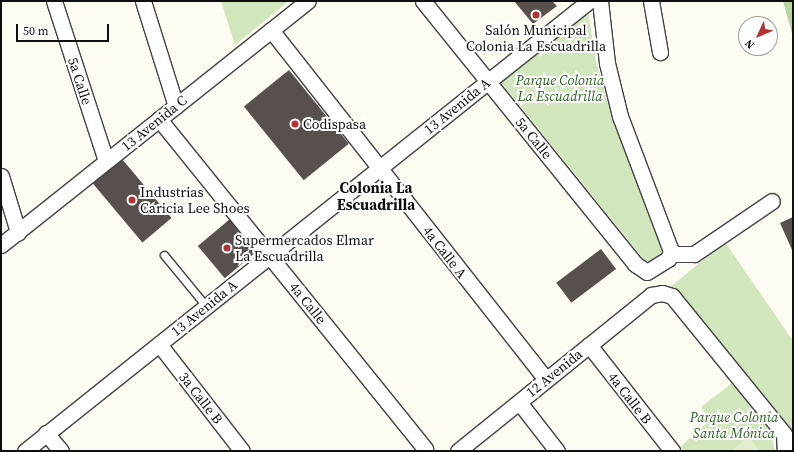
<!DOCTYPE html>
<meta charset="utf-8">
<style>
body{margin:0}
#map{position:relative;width:794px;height:452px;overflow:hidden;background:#fefcf2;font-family:"Source Serif 4",serif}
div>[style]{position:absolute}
.green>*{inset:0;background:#d2e6bd}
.forest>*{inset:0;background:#b6d69e}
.pitch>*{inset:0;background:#e3eece}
.building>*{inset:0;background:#57504c;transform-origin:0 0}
.roads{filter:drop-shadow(1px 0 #424242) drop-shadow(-1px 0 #424242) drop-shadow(0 1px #424242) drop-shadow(0 -1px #424242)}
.lane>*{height:7px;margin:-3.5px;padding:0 3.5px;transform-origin:3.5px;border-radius:3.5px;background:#fff}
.street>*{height:15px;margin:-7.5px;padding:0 7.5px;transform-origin:7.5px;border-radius:7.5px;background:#fff}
.dots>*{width:11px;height:11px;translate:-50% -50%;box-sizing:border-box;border:2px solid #fff;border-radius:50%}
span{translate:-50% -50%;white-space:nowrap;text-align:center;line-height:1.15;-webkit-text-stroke:4px #fff;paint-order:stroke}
.poi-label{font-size:14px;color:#0f0f0f}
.left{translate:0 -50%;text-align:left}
.park-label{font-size:14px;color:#2f6223;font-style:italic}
.street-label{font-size:14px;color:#0f0f0f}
.neighbourhood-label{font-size:15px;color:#0f0f0f;font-weight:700}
.frame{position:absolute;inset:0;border:2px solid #0f0f0f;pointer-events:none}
.north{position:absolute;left:738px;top:16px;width:40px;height:40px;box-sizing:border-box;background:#fff;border:1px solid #9f9f9f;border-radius:50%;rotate:226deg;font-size:11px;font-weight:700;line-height:16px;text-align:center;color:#0f0f0f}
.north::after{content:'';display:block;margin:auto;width:14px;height:18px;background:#b53135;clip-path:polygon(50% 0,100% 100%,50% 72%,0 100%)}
.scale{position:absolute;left:16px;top:24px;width:93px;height:18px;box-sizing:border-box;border:2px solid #0f0f0f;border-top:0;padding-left:5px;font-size:12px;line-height:14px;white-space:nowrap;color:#0f0f0f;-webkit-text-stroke:3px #fff;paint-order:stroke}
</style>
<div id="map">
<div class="green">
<i style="clip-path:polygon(221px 1px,289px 1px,235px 45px)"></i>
<i style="clip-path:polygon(588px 11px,595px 57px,612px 118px,665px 255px,650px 267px,500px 81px)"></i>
<i style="clip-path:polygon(725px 242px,793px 341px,793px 447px,669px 288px)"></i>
<i style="clip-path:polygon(732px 383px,770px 429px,775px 451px,683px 451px,680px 447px,710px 420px,701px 407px)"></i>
</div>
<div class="forest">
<i style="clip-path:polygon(783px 1px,793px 1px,793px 37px)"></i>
</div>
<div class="pitch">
<i style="clip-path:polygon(748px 437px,760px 451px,731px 451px)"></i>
</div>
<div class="building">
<i style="clip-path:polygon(514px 1px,552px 1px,557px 6px,533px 24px)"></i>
<i style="left:289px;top:70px;width:95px;height:58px;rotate:51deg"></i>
<i style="left:122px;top:159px;width:77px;height:38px;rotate:50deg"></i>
<i style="clip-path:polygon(793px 217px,793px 252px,780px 223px)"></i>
<i style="left:230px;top:219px;width:42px;height:42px;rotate:50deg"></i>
<i style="left:601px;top:249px;width:25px;height:56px;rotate:53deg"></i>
</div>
<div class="roads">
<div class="lane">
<i style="left:164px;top:255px;width:66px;rotate:50.5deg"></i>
</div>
<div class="street">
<i style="left:54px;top:1px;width:168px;rotate:72deg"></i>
<i style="left:143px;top:1px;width:110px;rotate:72.6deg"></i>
<i style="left:423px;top:1px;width:338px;rotate:51.1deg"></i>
<i style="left:635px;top:264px;width:14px;rotate:34deg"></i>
<i style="left:647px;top:272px;width:25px;rotate:-32deg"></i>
<i style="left:668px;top:259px;width:9px;rotate:-69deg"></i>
<i style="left:671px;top:251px;width:144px;rotate:-110.7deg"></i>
<i style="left:620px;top:116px;width:55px;rotate:-103.8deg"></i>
<i style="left:607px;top:63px;width:62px;rotate:-96.4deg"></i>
<i style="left:651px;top:1px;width:52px;rotate:80deg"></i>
<i style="left:271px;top:30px;width:444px;rotate:51.8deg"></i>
<i style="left:159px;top:119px;width:424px;rotate:51.1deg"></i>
<i style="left:1px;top:176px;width:59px;rotate:73.1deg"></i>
<i style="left:1px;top:245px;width:392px;rotate:-38.5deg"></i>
<i style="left:671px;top:254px;width:23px"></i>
<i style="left:694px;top:254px;width:94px;rotate:-34.2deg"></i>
<i style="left:159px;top:344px;width:135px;rotate:52.2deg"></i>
<i style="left:589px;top:345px;width:135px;rotate:51.9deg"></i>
<i style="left:519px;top:402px;width:62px;rotate:52.2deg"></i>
<i style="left:46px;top:433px;width:23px;rotate:50deg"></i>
<i style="left:25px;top:451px;width:722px;rotate:-38.59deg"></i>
<i style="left:458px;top:451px;width:248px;rotate:-38.9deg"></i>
<i style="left:651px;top:295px;width:11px;rotate:-10deg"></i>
<i style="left:662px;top:293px;width:10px;rotate:17deg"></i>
<i style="left:672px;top:296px;width:178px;rotate:50.9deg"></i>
<i style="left:784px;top:434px;width:17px;rotate:87deg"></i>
</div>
</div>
<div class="dots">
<i style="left:536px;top:15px;background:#b53135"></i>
<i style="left:295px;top:124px;background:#b53135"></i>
<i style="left:132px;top:200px;background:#b53135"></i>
<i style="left:227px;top:248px;background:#b53135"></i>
</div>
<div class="poi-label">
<span style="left:536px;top:38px">Salón Municipal<br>Colonia La Escuadrilla</span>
<span class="left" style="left:303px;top:124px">Codispasa</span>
<span class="left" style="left:140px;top:200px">Industrias<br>Caricia Lee Shoes</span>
<span class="left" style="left:235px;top:248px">Supermercados Elmar<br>La Escuadrilla</span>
</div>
<div class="park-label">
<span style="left:560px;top:88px">Parque Colonia<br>La Escuadrilla</span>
<span style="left:734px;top:425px">Parque Colonia<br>Santa Mónica</span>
</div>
<div class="street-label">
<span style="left:80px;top:81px;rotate:72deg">5a Calle</span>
<span style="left:457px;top:106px;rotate:-39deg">13 Avenida A</span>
<span style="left:154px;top:123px;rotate:-39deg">13 Avenida C</span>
<span style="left:534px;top:138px;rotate:51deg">5a Calle</span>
<span style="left:445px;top:252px;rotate:52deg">4a Calle A</span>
<span style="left:308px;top:303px;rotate:51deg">4a Calle</span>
<span style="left:204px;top:308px;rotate:-39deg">13 Avenida A</span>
<span style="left:554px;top:373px;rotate:-39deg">12 Avenida</span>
<span style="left:201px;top:398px;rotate:52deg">3a Calle B</span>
<span style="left:630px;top:398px;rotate:52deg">4a Calle B</span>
</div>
<div class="neighbourhood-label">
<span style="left:376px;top:196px">Colonia La<br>Escuadrilla</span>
</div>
<div class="frame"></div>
<div class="north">N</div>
<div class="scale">50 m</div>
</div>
